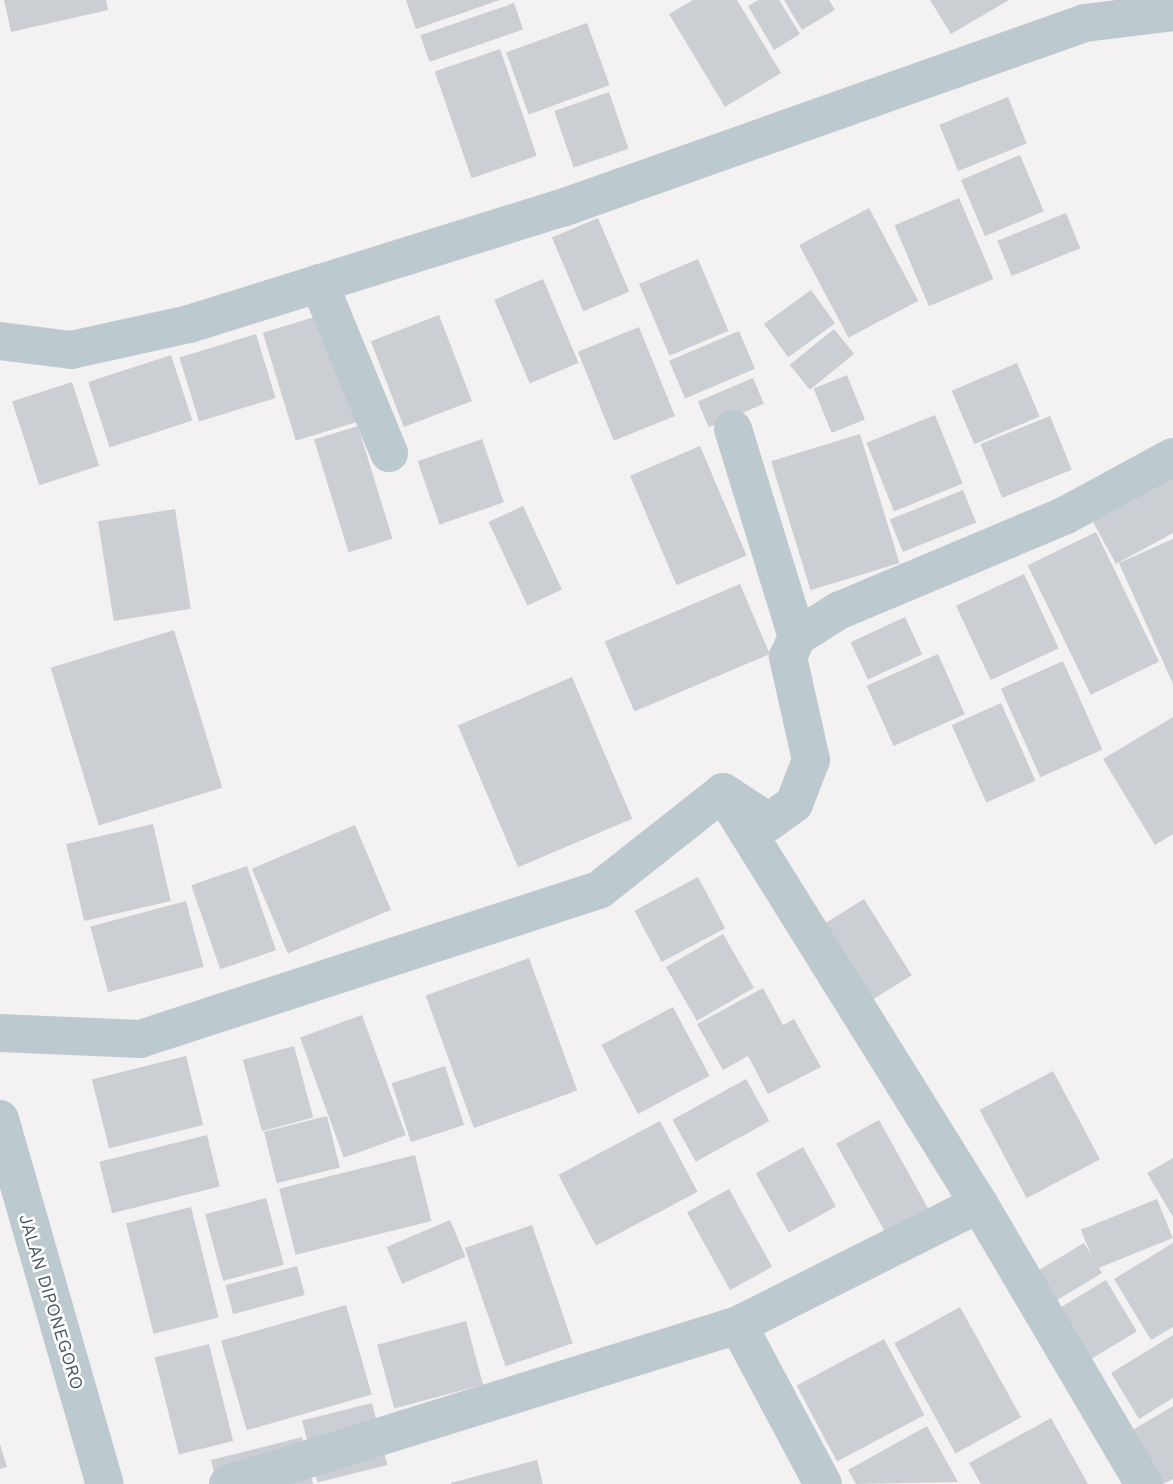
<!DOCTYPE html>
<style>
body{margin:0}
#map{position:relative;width:1173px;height:1484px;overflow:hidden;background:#f3f1f1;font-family:"Work Sans",sans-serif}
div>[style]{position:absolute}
.building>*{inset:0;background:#cbcfd3;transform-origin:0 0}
.minor>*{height:38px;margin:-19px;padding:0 19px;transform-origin:19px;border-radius:19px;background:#bcc9ce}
.tertiary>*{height:38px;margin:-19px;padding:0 19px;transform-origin:19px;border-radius:19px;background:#bcc9ce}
span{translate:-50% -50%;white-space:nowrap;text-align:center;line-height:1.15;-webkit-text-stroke:5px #fff;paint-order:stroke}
.street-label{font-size:18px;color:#48595f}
</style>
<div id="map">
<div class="building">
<i style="clip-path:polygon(4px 0,106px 0,108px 10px,11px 32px)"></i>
<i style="clip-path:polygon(406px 0,500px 0,416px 29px)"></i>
<i style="clip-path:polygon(693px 0,737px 0,781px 73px,725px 107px,669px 14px)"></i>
<i style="clip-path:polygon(758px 0,779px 0,800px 34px,774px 50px,748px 6px)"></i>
<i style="clip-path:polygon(784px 0,829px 0,835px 10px,802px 30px)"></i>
<i style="clip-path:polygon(930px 0,1009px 0,951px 34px)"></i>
<i style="left:514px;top:3px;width:28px;height:99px;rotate:71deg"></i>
<i style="left:587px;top:23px;width:66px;height:86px;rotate:70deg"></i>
<i style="left:500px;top:49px;width:113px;height:69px;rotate:71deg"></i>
<i style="left:609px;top:92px;width:60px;height:58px;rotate:71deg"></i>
<i style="left:1008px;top:97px;width:50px;height:74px;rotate:68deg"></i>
<i style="left:1020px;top:155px;width:61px;height:64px;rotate:67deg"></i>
<i style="left:959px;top:198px;width:88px;height:70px;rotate:67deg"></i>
<i style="left:869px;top:208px;width:105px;height:79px;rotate:62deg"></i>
<i style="left:1066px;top:213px;width:38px;height:74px;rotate:68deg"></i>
<i style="left:598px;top:218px;width:80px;height:50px;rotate:67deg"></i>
<i style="left:698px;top:259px;width:78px;height:64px;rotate:67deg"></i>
<i style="left:543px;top:279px;width:91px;height:53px;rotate:67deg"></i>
<i style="left:811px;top:290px;width:41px;height:58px;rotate:54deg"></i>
<i style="left:324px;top:314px;width:113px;height:64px;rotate:73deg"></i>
<i style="left:439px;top:315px;width:92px;height:73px;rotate:69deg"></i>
<i style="left:639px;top:327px;width:96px;height:66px;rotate:68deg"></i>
<i style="left:834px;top:329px;width:32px;height:57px;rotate:51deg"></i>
<i style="left:739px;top:331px;width:41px;height:76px;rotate:67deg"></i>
<i style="left:256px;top:334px;width:67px;height:80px;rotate:73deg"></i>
<i style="left:171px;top:355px;width:69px;height:87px;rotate:72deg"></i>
<i style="left:1017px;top:363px;width:58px;height:71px;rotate:67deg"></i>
<i style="left:847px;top:375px;width:48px;height:36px;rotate:68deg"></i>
<i style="left:753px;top:378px;width:28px;height:60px;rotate:67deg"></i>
<i style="left:72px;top:382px;width:88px;height:63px;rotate:72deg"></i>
<i style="left:935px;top:415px;width:74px;height:74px;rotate:68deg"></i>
<i style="left:1050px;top:416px;width:58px;height:75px;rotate:68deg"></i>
<i style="left:358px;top:426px;width:118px;height:46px;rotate:73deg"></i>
<i style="left:860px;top:434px;width:135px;height:93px;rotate:73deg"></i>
<i style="left:482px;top:439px;width:67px;height:68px;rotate:71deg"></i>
<i style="left:700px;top:446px;width:119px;height:76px;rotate:67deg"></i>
<i style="clip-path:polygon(1173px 465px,1173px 533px,1116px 564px,1087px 511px)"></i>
<i style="left:963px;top:490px;width:35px;height:79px;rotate:68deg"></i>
<i style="left:523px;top:506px;width:92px;height:38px;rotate:65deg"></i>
<i style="left:175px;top:509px;width:101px;height:78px;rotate:81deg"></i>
<i style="left:1096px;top:532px;width:144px;height:76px;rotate:64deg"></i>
<i style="clip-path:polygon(1173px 539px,1173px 684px,1119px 563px)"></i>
<i style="left:1024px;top:574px;width:82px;height:75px;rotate:65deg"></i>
<i style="left:740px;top:584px;width:76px;height:147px;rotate:67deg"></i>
<i style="left:905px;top:617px;width:41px;height:60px;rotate:65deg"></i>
<i style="left:174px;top:630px;width:165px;height:129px;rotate:73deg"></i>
<i style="left:938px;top:654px;width:66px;height:78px;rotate:66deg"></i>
<i style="left:1063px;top:661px;width:97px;height:68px;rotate:66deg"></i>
<i style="left:572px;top:677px;width:154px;height:124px;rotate:67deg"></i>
<i style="left:1001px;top:703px;width:85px;height:54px;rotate:66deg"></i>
<i style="clip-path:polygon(1173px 717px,1173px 834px,1155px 845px,1103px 759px)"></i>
<i style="left:153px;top:824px;width:79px;height:89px;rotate:77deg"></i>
<i style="left:355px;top:825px;width:92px;height:112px;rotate:67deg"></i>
<i style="left:247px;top:866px;width:89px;height:59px;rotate:71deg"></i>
<i style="left:698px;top:877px;width:58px;height:72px;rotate:62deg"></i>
<i style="left:864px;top:899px;width:90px;height:51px;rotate:58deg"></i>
<i style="left:186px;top:901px;width:68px;height:99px;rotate:75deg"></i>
<i style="left:723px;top:934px;width:62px;height:66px;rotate:60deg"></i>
<i style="left:529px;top:958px;width:141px;height:110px;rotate:70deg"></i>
<i style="clip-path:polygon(763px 988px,783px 1025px,794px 1019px,821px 1067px,768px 1094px,748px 1056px,723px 1070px,697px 1024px)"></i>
<i style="left:673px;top:1007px;width:78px;height:81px;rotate:62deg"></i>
<i style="left:362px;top:1015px;width:128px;height:66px;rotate:70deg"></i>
<i style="left:294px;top:1046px;width:74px;height:53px;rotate:75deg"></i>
<i style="left:186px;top:1056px;width:71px;height:97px;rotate:76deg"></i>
<i style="left:445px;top:1066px;width:62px;height:56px;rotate:72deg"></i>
<i style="left:1053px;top:1071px;width:100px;height:83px;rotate:62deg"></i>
<i style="left:746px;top:1079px;width:48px;height:84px;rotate:61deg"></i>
<i style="left:327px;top:1116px;width:53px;height:65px;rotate:76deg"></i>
<i style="left:879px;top:1120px;width:107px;height:49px;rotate:61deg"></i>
<i style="left:660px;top:1121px;width:80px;height:115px;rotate:62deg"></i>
<i style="left:207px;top:1135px;width:53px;height:111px;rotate:76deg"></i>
<i style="left:803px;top:1147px;width:68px;height:54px;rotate:61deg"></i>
<i style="left:415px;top:1155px;width:68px;height:140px;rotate:76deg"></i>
<i style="clip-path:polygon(1173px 1158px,1173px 1217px,1147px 1173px)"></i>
<i style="left:729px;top:1189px;width:89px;height:48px;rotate:61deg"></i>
<i style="left:266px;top:1198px;width:69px;height:63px;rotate:75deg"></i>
<i style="left:1157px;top:1199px;width:42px;height:82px;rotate:68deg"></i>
<i style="left:191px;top:1207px;width:114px;height:67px;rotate:76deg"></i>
<i style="left:450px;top:1220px;width:40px;height:69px;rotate:67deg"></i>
<i style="left:532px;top:1225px;width:125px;height:71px;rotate:71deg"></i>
<i style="left:1084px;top:1243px;width:35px;height:61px;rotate:59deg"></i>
<i style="clip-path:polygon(1173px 1243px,1173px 1327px,1151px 1340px,1114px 1279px)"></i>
<i style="left:297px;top:1266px;width:30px;height:74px;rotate:75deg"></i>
<i style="left:1106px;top:1280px;width:60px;height:60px;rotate:59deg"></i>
<i style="left:346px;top:1305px;width:93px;height:130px;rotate:74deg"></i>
<i style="left:960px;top:1307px;width:126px;height:75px;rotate:61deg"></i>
<i style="left:466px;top:1321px;width:66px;height:92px;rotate:75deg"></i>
<i style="clip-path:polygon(1173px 1335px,1173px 1398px,1139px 1419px,1111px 1373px)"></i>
<i style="left:884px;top:1339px;width:86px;height:99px;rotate:62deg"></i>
<i style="left:209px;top:1344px;width:100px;height:56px;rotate:76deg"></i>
<i style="left:372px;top:1403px;width:64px;height:72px;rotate:76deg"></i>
<i style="clip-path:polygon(1173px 1406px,1173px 1479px,1163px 1484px,1131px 1431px)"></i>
<i style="clip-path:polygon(1051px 1418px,1088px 1484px,981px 1484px,969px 1463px)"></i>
<i style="clip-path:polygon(927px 1426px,958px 1482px,856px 1484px,848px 1470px)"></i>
<i style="clip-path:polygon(302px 1437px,313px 1484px,217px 1484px,211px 1460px)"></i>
<i style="clip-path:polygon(0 1444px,7px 1467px,0 1469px)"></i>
<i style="clip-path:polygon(537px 1460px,543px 1484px,451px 1484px,451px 1483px)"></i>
</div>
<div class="minor">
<i style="left:319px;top:283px;width:184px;rotate:67.6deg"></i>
<i style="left:0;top:341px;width:72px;rotate:7.2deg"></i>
<i style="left:71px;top:350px;width:121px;rotate:-12.4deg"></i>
<i style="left:189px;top:324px;width:391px;rotate:-17.3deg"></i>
<i style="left:562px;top:208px;width:555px;rotate:-19.48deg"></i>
<i style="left:1085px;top:23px;width:89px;rotate:-7.1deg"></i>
<i style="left:733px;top:429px;width:218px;rotate:72.9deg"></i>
<i style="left:0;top:1033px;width:140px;rotate:2.5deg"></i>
<i style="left:140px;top:1039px;width:483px;rotate:-18deg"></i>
<i style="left:599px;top:890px;width:158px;rotate:-38.3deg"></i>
<i style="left:723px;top:792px;width:55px;rotate:33.1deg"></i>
<i style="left:769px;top:822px;width:31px;rotate:-36deg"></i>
<i style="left:794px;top:804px;width:47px;rotate:-68.9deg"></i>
<i style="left:811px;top:760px;width:106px;rotate:-102.6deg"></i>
<i style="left:788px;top:657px;width:22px;rotate:-66deg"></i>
<i style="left:797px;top:637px;width:49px;rotate:-32.4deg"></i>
<i style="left:838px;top:611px;width:247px;rotate:-22.8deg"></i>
<i style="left:1066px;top:515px;width:122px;rotate:-28.5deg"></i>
<i style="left:979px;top:1204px;width:325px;rotate:59.5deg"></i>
<i style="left:738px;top:1325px;width:180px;rotate:61.9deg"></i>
<i style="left:228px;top:1484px;width:534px;rotate:-17.32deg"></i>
<i style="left:738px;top:1325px;width:270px;rotate:-26.7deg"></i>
<i style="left:979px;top:1204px;width:473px;rotate:-121.9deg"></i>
</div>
<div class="tertiary">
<i style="left:0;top:1119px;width:380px;rotate:74deg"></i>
</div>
<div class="street-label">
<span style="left:51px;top:1302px;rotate:73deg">JALAN DIPONEGORO</span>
</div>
</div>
